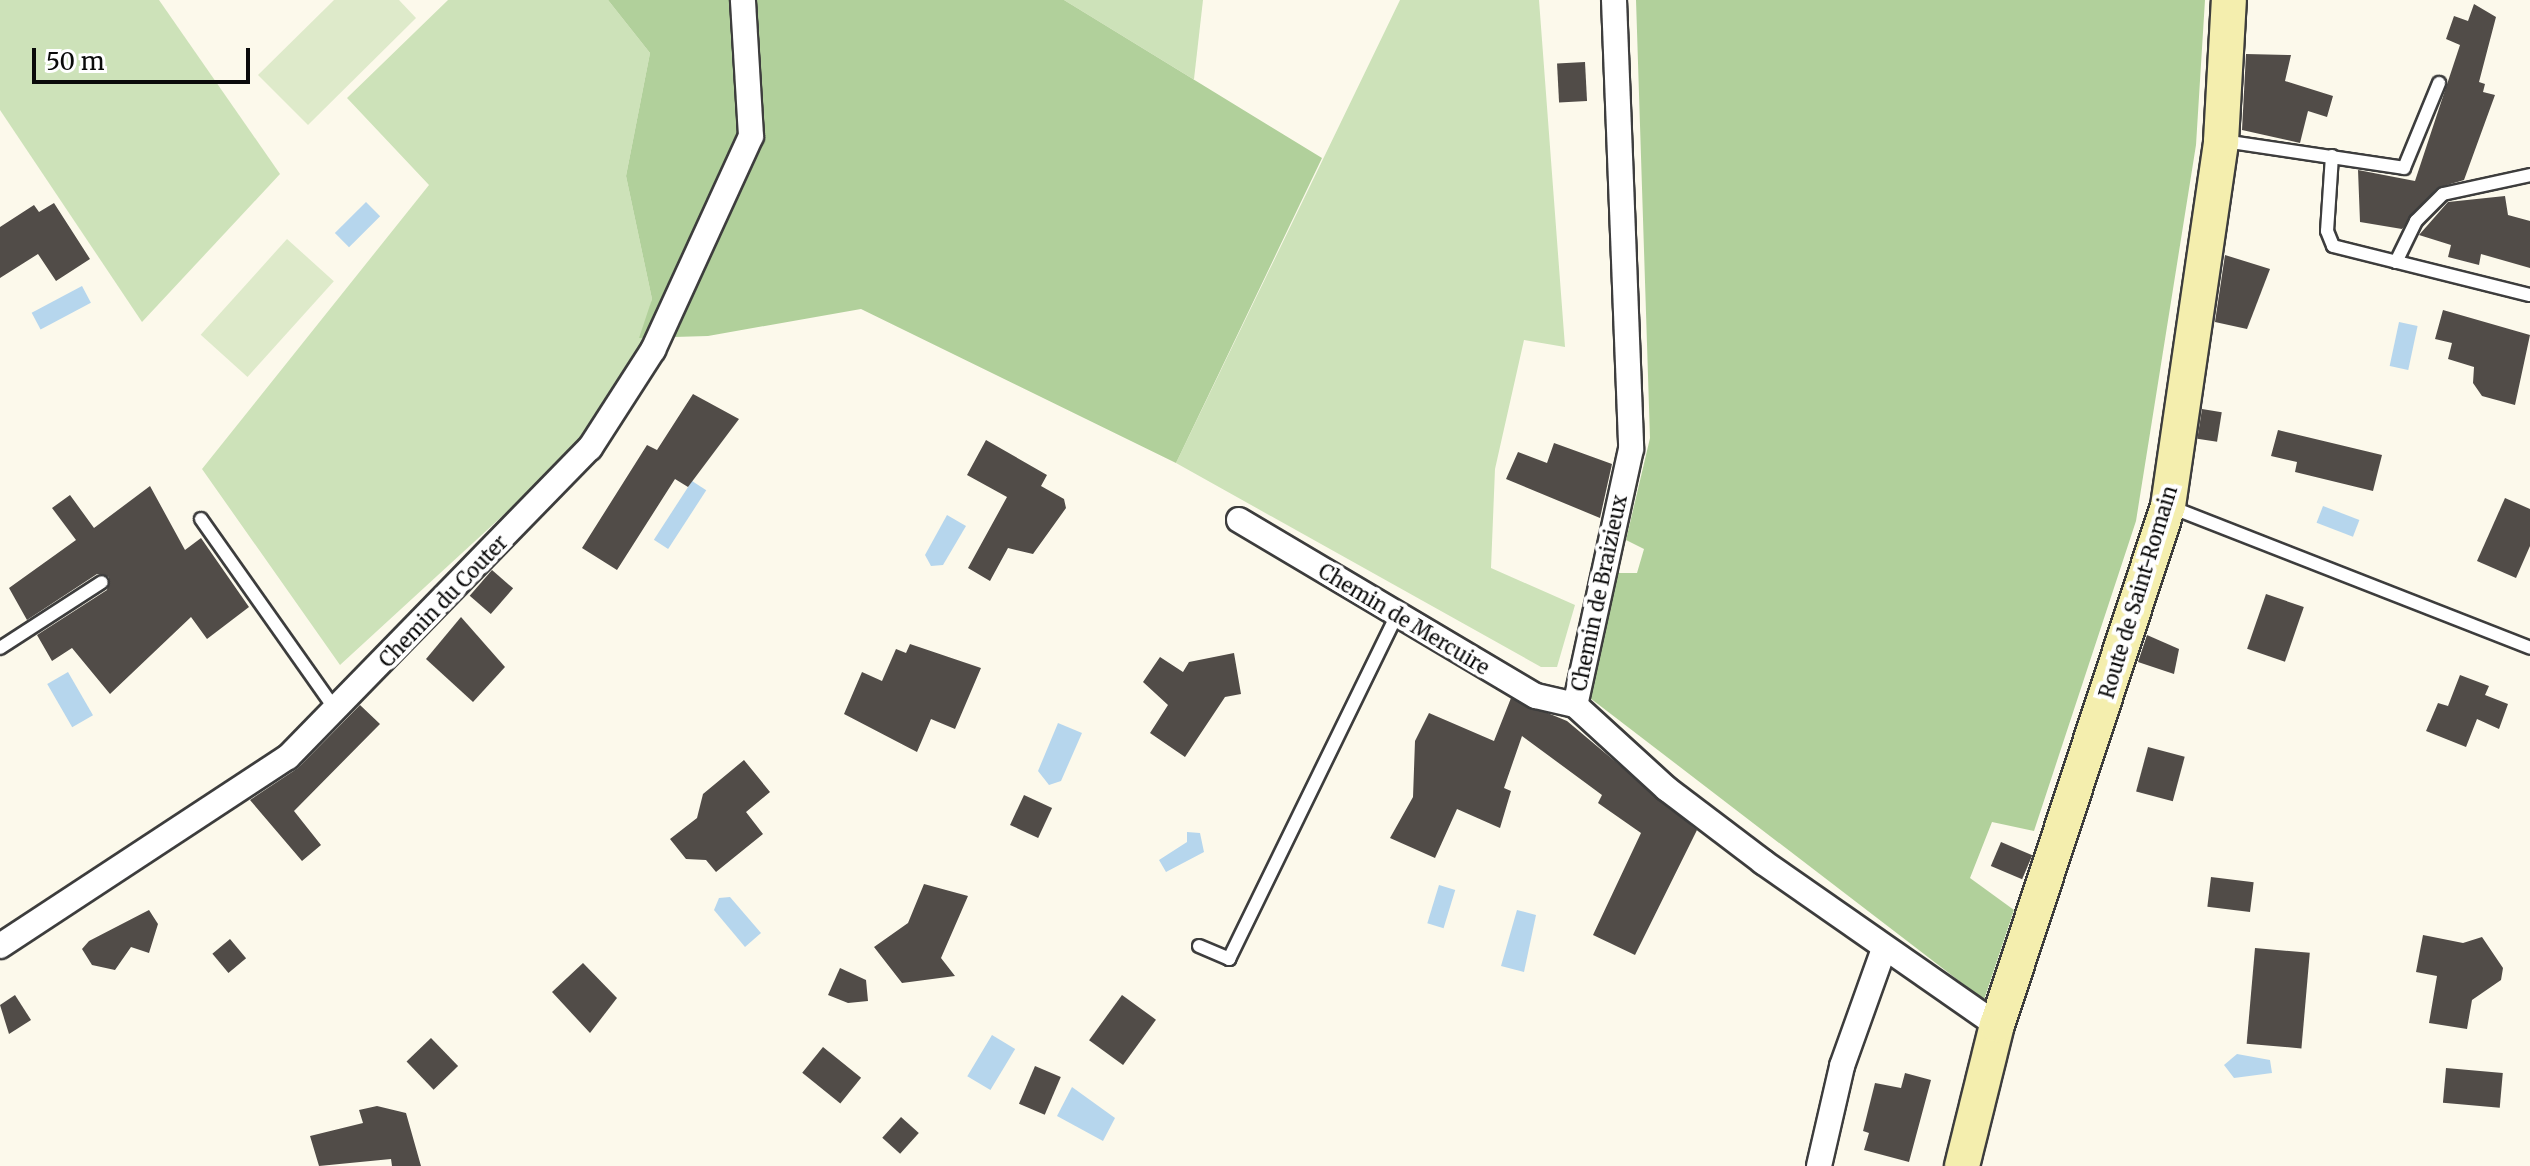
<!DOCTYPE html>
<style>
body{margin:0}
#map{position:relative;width:2530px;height:1166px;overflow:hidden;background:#fcf9eb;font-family:Merriweather,serif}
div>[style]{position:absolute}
.green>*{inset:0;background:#cde2b9}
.forest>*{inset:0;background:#b1d09b}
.pitch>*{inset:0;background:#deeaca;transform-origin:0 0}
.water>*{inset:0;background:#b6d6ed;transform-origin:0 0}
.building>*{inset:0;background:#514c48;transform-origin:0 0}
.roads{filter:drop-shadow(2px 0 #3d3d3d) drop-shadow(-2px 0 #3d3d3d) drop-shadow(0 2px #3d3d3d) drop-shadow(0 -2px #3d3d3d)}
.service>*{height:12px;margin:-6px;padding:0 6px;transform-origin:6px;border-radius:6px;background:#fff}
.minor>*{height:24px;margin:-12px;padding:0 12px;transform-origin:12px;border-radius:12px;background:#fff}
.secondary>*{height:34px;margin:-17px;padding:0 17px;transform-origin:17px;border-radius:17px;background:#f4eeae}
span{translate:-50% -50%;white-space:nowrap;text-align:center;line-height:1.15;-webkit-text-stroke:8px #fff;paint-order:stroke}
.street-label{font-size:20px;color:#0a0a0a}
.scale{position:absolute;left:32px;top:48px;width:218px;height:36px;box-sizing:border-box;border:4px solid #0a0a0a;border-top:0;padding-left:10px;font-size:24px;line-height:28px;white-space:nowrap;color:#0a0a0a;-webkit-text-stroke:6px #fff;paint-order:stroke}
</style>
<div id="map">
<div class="green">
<i style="clip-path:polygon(0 0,159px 0,280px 174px,142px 322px,0 110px)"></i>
<i style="clip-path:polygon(448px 0,608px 0,650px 53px,626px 176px,652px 299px,635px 367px,581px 444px,340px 665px,202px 469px,429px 185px,347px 98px)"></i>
<i style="clip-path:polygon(1064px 0,1203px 0,1194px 79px,1193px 79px)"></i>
<i style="clip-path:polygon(1400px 0,1539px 0,1565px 347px,1524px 340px,1495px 469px,1491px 568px,1575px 605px,1557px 667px,1541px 667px,1176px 463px)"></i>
</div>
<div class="forest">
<i style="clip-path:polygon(608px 0,1064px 0,1322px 158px,1176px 463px,861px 309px,708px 336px,639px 338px,652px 299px,626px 176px,650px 53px)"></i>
<i style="clip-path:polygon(1636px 0,2205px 0,2196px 145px,2136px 521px,2034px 831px,1992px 822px,1970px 878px,2014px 910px,1984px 1000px,1590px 698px,1618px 573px,1637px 573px,1644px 549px,1626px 540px,1650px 438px)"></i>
</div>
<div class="pitch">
<i style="clip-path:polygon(334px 0,399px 0,416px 18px,308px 125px,258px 75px)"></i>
<i style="left:287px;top:239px;width:63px;height:129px;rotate:42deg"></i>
</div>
<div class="water">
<i style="left:366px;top:202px;width:20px;height:44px;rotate:45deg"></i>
<i style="left:82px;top:286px;width:19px;height:57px;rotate:62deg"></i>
<i style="left:2399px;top:322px;width:19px;height:45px;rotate:12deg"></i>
<i style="left:692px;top:481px;width:17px;height:70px;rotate:33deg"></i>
<i style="left:2323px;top:506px;width:39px;height:18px;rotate:21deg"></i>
<i style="clip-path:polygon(947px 515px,966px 526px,943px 565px,931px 566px,925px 555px)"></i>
<i style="left:68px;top:672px;width:50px;height:24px;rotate:60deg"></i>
<i style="clip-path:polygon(1058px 723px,1082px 733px,1061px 781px,1049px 785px,1038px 771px)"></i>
<i style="clip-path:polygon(1187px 832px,1200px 833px,1204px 852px,1166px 872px,1159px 860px,1187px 842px)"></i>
<i style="left:1439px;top:885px;width:17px;height:40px;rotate:17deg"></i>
<i style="clip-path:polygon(730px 897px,761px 933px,745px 947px,714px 910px,719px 898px)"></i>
<i style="clip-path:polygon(1517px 910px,1536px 915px,1524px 972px,1501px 966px)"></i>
<i style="left:992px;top:1035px;width:27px;height:48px;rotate:31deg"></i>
<i style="clip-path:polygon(2237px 1054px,2270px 1060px,2272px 1073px,2234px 1078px,2224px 1065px)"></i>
<i style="clip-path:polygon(1072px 1087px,1115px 1118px,1103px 1141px,1057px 1116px)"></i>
</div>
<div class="building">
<i style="clip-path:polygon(2474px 4px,2496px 17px,2479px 82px,2485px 84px,2483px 92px,2495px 95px,2464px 180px,2437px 188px,2402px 229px,2360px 222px,2358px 170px,2415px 181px,2460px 45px,2446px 39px,2454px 16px,2468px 21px)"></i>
<i style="clip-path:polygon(2246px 54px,2291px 55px,2285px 81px,2333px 96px,2327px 117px,2308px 111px,2300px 143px,2242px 130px)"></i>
<i style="left:1585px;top:62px;width:39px;height:28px;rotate:87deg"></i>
<i style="clip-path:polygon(2505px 196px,2508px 215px,2530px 221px,2530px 268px,2481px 254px,2479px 265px,2448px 257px,2451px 245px,2419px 235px,2448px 202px)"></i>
<i style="clip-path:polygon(54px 203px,90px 259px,56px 281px,38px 254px,0 278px,0 227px,34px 205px,39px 212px)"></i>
<i style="clip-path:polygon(2225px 255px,2270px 269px,2247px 329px,2215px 322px)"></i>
<i style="clip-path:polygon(2443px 310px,2530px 335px,2515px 405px,2482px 396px,2473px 383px,2474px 367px,2448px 359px,2452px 343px,2435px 339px)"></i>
<i style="clip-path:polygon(693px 394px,739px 419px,688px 487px,675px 479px,617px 570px,582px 548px,647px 445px,657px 450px)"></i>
<i style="left:2202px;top:409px;width:20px;height:30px;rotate:9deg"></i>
<i style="clip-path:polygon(2278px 430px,2382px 455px,2373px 491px,2295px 472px,2297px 462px,2271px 456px)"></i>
<i style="clip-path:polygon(986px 440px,1047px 475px,1041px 486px,1064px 499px,1066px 508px,1033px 554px,1008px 548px,990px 581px,968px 568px,1007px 497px,967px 475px)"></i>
<i style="clip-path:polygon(1554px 443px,1612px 464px,1600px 518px,1506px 479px,1518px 452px,1547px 463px)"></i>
<i style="clip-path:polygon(150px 486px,185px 550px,201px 538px,249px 607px,207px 639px,191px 617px,110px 694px,72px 648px,52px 661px,37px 635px,107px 590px,109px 577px,97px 574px,27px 620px,9px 588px,76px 540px,52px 508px,70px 495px,94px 528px)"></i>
<i style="clip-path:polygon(2505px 498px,2530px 509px,2530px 546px,2516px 578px,2477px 561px)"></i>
<i style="left:492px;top:570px;width:28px;height:34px;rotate:41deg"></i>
<i style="left:2266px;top:594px;width:40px;height:58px;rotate:19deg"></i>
<i style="clip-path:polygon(461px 617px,505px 667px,473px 702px,426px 659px)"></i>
<i style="clip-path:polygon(2147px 635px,2179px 649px,2174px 674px,2138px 662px)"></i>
<i style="clip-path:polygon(910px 644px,981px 668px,955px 729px,931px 719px,917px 752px,844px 714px,862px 672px,882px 681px,896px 649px,906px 653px)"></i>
<i style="clip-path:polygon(1234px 653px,1241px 694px,1225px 697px,1185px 757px,1150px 733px,1168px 705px,1143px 682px,1160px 657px,1183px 672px,1189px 662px)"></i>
<i style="clip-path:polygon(2460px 675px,2489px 686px,2485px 695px,2508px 704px,2499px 729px,2477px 719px,2466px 747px,2426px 731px,2438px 703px,2448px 706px)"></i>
<i style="clip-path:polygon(1511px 698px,1567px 721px,1697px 830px,1635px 955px,1593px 935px,1641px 833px,1598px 803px,1602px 795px,1522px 736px,1504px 788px,1511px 791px,1500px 828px,1457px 809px,1435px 858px,1390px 838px,1413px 797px,1415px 741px,1429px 713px,1494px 741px)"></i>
<i style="clip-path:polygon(360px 705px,380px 724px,294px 811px,321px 845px,302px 861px,250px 800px,298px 768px)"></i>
<i style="left:2148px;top:747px;width:38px;height:46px;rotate:15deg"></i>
<i style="clip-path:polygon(744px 760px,770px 792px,746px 812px,763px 834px,716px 872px,706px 860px,686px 859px,670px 839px,697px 818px,703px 794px)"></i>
<i style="left:1024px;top:795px;width:31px;height:33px;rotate:25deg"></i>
<i style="left:2001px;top:842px;width:34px;height:26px;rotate:23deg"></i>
<i style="left:2211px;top:877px;width:43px;height:30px;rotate:7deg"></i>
<i style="clip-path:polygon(924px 884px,968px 896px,941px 958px,955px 976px,902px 983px,874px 947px,908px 923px)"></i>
<i style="clip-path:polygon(149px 910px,158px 924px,149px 953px,131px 947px,115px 970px,92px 965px,82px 949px,89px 941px)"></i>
<i style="clip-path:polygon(2423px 935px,2463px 943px,2482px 937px,2503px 968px,2501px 980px,2472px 1000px,2467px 1029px,2429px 1023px,2437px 976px,2416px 972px)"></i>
<i style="left:230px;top:939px;width:25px;height:23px;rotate:50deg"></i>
<i style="left:2255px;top:948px;width:55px;height:96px;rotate:5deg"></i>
<i style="clip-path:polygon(583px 963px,617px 998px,590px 1033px,552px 992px)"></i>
<i style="clip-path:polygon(840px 968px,866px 980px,868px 1001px,848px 1003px,828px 995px)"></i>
<i style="clip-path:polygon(15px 995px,31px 1020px,9px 1034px,0 1005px)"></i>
<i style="left:1122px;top:995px;width:42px;height:56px;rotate:36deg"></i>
<i style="left:431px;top:1038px;width:39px;height:34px;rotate:46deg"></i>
<i style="left:823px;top:1047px;width:49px;height:33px;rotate:39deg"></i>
<i style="left:1035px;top:1066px;width:28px;height:41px;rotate:23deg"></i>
<i style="left:2446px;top:1068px;width:57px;height:35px;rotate:5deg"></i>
<i style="clip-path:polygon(1905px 1073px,1931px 1080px,1909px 1162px,1864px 1150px,1869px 1133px,1863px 1131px,1875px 1083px,1901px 1088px)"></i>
<i style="clip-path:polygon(377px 1106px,406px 1113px,421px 1166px,392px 1166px,391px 1159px,319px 1166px,310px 1136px,363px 1123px,359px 1110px)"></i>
<i style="left:901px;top:1117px;width:24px;height:28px;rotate:42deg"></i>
</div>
<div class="roads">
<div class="service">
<i style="left:2224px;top:141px;width:182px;rotate:8.5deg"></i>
<i style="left:2404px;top:168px;width:92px;rotate:-67.6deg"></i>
<i style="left:2332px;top:156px;width:75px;rotate:93.8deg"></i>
<i style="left:2327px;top:231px;width:16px;rotate:68deg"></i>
<i style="left:2333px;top:246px;width:203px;rotate:14deg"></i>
<i style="left:2396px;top:262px;width:46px;rotate:-64deg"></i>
<i style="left:2416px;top:221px;width:38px;rotate:-45deg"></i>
<i style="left:2443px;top:194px;width:89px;rotate:-12.3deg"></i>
<i style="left:2171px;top:507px;width:386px;rotate:21.4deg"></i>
<i style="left:201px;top:519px;width:236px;rotate:54.8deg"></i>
<i style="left:0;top:648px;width:121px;rotate:-32.9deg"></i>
<i style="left:1199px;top:946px;width:33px;rotate:23deg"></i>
<i style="left:1229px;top:959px;width:381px;rotate:-64deg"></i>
</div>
<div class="minor">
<i style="left:1614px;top:0;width:449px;rotate:87.8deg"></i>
<i style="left:1631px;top:449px;width:262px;rotate:102.3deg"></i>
<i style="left:1575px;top:705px;width:125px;rotate:42.4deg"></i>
<i style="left:1667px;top:789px;width:121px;rotate:37.2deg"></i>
<i style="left:1763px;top:862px;width:285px;rotate:34.9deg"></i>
<i style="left:1239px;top:520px;width:345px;rotate:30.7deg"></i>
<i style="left:1536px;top:696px;width:40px;rotate:13deg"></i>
<i style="left:0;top:946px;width:344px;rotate:-33.3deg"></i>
<i style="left:288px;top:757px;width:432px;rotate:-45.7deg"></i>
<i style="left:590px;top:448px;width:117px;rotate:-57.3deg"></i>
<i style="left:653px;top:350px;width:235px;rotate:-65.4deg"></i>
<i style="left:751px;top:136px;width:136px;rotate:-93.4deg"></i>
<i style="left:1819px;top:1166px;width:103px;rotate:-77deg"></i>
<i style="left:1842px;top:1066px;width:124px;rotate:-70.3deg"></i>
</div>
<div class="secondary">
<i style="left:1962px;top:1166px;width:145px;rotate:-76.1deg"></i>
<i style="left:1997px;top:1025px;width:546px;rotate:-71.76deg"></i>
<i style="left:2168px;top:506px;width:369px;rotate:-81.7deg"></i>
<i style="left:2221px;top:141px;width:141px;rotate:-86.8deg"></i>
</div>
</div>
<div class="street-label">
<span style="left:2138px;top:592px;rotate:-73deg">Route de Saint-Romain</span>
<span style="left:1599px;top:593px;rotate:-78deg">Chemin de Braizieux</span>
<span style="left:443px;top:601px;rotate:-46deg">Chemin du Couter</span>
<span style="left:1404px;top:619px;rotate:31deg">Chemin de Mercuire</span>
</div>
<div class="scale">50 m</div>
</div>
